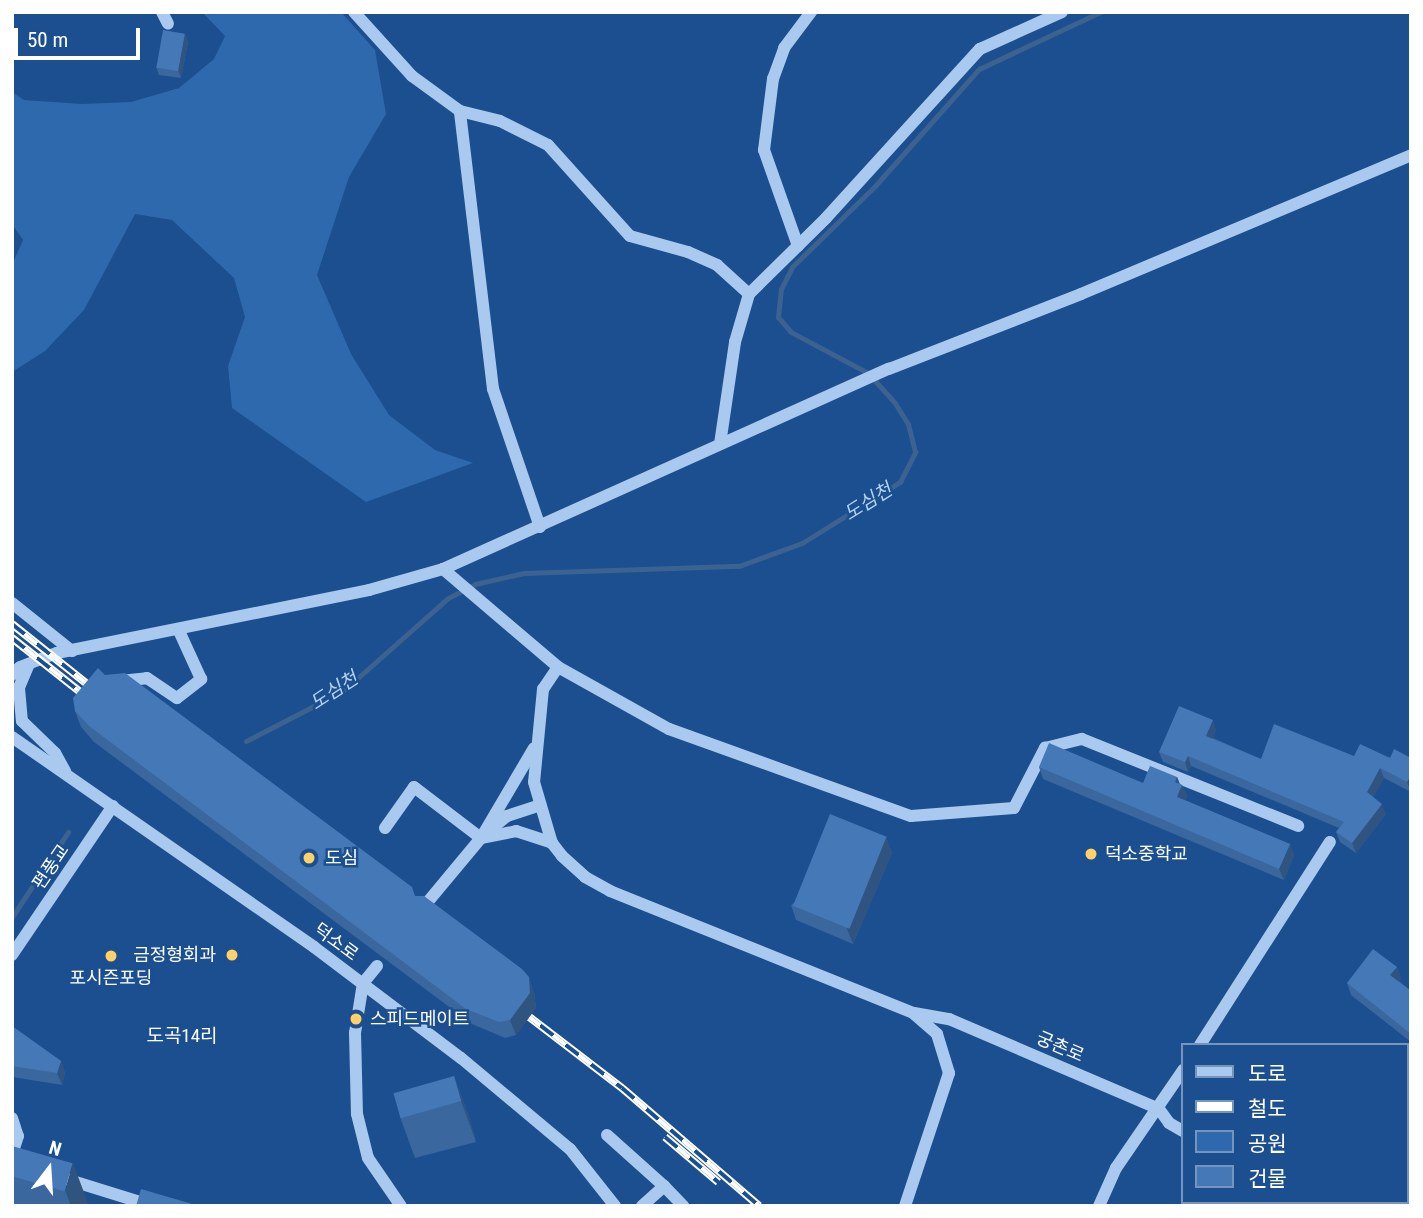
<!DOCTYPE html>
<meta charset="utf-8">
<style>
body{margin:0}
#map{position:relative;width:1423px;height:1218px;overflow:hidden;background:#1b4f8f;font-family:"Roboto Condensed","Noto Sans KR",sans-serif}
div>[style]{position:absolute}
.green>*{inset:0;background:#2e69ad}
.stream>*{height:5px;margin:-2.5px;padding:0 2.5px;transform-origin:2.5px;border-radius:2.5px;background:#3c6290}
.minor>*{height:12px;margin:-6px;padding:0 6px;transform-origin:6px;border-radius:6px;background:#a9c9ee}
.rail>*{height:8px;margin-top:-4px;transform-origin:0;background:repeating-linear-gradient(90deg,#1b4f8f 0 16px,#fff 0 32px);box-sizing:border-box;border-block:2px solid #fff}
.wall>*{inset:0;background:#3a679d}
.shaded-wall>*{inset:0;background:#305480}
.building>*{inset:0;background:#4478b7;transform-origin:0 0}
.dots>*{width:19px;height:19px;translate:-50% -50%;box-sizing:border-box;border:4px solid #1b4f8f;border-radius:50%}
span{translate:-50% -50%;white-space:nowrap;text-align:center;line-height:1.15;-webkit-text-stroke:5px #1b4f8f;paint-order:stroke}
.poi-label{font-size:18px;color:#fff}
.left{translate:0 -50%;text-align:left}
.right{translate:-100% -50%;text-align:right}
.street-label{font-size:18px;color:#fff}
.water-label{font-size:19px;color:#b5d3f5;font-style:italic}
.neighbourhood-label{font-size:19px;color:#fff}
.frame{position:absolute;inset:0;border:14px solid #fff;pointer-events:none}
.legend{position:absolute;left:1181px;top:1043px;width:228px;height:161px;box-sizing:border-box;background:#1b4f8f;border:2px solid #7695bc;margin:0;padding:9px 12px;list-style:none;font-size:21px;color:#fff}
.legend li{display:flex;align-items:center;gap:14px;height:35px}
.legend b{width:35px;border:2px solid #7695bc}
.north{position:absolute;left:14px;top:1134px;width:70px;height:70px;-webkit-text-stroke:5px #1b4f8f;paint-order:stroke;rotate:17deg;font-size:19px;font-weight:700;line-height:28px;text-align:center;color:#fff}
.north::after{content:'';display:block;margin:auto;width:24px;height:32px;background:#fff;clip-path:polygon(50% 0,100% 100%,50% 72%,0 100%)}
.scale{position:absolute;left:14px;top:28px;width:126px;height:32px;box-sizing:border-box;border:4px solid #fff;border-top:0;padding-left:9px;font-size:21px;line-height:24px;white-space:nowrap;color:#fff;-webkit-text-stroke:5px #1b4f8f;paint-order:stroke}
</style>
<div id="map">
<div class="green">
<i style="clip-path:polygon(202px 12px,341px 12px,375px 50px,386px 114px,349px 177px,317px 275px,351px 354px,389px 415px,435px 450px,473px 463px,366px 502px,232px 408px,228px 366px,245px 317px,234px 278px,172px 220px,135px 214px,84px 310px,45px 351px,12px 372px,12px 265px,23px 240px,12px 224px,12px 92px,24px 100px,82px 104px,131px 102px,179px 88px,214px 59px,225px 36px)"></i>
</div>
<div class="stream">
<i style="left:246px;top:741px;width:109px;rotate:-27.3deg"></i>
<i style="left:343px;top:691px;width:140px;rotate:-41.5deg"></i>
<i style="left:448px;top:598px;width:30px;rotate:-27deg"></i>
<i style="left:475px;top:584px;width:50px;rotate:-12.7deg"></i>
<i style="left:524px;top:573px;width:215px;rotate:-1.9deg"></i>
<i style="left:739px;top:566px;width:67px;rotate:-20.1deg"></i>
<i style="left:802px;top:543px;width:115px;rotate:-31.9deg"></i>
<i style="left:900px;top:482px;width:34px;rotate:-63deg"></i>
<i style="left:915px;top:452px;width:29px;rotate:-104deg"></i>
<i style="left:908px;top:424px;width:25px;rotate:-122deg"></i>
<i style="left:895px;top:403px;width:40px;rotate:-132deg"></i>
<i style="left:868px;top:373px;width:87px;rotate:-152deg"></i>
<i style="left:791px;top:332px;width:20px;rotate:-131deg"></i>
<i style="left:778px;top:317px;width:28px;rotate:-84deg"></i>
<i style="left:781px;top:289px;width:25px;rotate:-63deg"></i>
<i style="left:792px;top:267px;width:116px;rotate:-44.3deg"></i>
<i style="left:875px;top:186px;width:157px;rotate:-48.4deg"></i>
<i style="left:979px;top:69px;width:134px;rotate:-25.2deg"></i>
<i style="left:12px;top:917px;width:102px;rotate:-56.6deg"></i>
</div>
<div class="minor">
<i style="left:162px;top:12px;width:13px;rotate:63deg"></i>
<i style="left:354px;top:12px;width:86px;rotate:47.8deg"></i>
<i style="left:412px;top:76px;width:59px;rotate:36.1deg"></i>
<i style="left:798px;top:246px;width:102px;rotate:-109.5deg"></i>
<i style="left:764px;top:150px;width:72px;rotate:-82.8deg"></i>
<i style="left:773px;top:79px;width:33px;rotate:-70deg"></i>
<i style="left:784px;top:48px;width:45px;rotate:-53.1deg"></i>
<i style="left:720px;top:444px;width:103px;rotate:-81.6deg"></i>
<i style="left:735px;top:342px;width:50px;rotate:-73.7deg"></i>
<i style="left:749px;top:294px;width:108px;rotate:-44.6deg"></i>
<i style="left:826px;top:218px;width:229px;rotate:-47.7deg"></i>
<i style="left:980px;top:49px;width:90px;rotate:-24.3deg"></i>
<i style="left:540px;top:527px;width:146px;rotate:-108.8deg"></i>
<i style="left:493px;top:389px;width:280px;rotate:-96.8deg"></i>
<i style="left:460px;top:111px;width:41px;rotate:14deg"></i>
<i style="left:500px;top:121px;width:54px;rotate:26.6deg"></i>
<i style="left:548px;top:145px;width:122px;rotate:48deg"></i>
<i style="left:630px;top:236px;width:60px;rotate:15.4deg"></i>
<i style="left:688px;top:252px;width:32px;rotate:24deg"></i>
<i style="left:717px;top:265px;width:43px;rotate:42.2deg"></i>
<i style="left:443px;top:569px;width:151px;rotate:40.4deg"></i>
<i style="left:558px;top:667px;width:127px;rotate:29.2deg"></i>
<i style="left:669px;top:729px;width:257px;rotate:19.8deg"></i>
<i style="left:911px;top:816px;width:103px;rotate:-4.4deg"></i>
<i style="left:1014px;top:808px;width:68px;rotate:-62.7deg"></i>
<i style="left:1045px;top:748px;width:38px;rotate:-14deg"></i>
<i style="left:1082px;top:739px;width:233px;rotate:21.9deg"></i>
<i style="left:12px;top:603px;width:77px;rotate:38.7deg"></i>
<i style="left:29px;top:664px;width:26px;rotate:113deg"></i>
<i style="left:19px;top:688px;width:33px;rotate:85deg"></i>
<i style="left:22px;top:721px;width:46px;rotate:44.1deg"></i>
<i style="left:55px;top:753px;width:21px;rotate:61deg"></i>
<i style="left:558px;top:667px;width:27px;rotate:124deg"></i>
<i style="left:543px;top:689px;width:93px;rotate:95.5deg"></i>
<i style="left:534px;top:782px;width:64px;rotate:73.6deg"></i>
<i style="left:552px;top:843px;width:16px;rotate:52deg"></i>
<i style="left:562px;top:856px;width:31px;rotate:42deg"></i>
<i style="left:585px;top:877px;width:29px;rotate:29deg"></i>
<i style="left:610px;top:891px;width:327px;rotate:21.9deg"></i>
<i style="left:913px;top:1013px;width:32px;rotate:41deg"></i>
<i style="left:937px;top:1034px;width:41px;rotate:72.9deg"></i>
<i style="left:949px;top:1073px;width:140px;rotate:108.3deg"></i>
<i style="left:12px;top:675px;width:11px;rotate:-45deg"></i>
<i style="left:20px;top:667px;width:40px;rotate:-21deg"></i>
<i style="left:57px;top:653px;width:318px;rotate:-11.4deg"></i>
<i style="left:369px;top:590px;width:77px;rotate:-15.8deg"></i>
<i style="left:443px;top:569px;width:489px;rotate:-24.2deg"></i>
<i style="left:889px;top:369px;width:206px;rotate:-21.3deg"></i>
<i style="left:1081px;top:294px;width:358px;rotate:-22.8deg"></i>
<i style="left:120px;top:681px;width:27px;rotate:-6deg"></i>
<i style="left:147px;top:678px;width:36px;rotate:34deg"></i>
<i style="left:177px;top:698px;width:31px;rotate:-38deg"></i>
<i style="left:201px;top:679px;width:53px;rotate:-114.6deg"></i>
<i style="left:12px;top:737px;width:368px;rotate:34.8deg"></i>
<i style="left:314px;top:947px;width:184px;rotate:37.1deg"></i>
<i style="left:461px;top:1058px;width:142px;rotate:39.9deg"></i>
<i style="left:570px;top:1149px;width:73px;rotate:51.7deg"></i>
<i style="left:385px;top:828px;width:50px;rotate:-54.7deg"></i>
<i style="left:414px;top:787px;width:84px;rotate:37.3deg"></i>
<i style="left:486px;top:833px;width:27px;rotate:-39deg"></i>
<i style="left:507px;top:816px;width:33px;rotate:-18deg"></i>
<i style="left:481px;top:838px;width:104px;rotate:-59.5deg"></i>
<i style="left:426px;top:904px;width:86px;rotate:-50.2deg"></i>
<i style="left:481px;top:838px;width:36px;rotate:-11deg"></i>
<i style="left:516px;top:831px;width:38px;rotate:18deg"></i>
<i style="left:12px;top:955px;width:180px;rotate:-55.9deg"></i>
<i style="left:377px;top:966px;width:22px;rotate:129deg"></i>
<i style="left:363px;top:983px;width:51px;rotate:99.1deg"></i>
<i style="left:355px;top:1033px;width:81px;rotate:88.6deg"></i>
<i style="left:357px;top:1114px;width:45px;rotate:76deg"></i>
<i style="left:368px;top:1158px;width:58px;rotate:55.5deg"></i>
<i style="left:914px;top:1013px;width:36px;rotate:10deg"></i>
<i style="left:949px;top:1019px;width:228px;rotate:23.2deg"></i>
<i style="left:1159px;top:1109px;width:17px;rotate:54deg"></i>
<i style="left:1169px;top:1123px;width:16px;rotate:30deg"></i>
<i style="left:1200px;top:1045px;width:241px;rotate:-57.4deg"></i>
<i style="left:12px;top:1118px;width:19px;rotate:72deg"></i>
<i style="left:18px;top:1136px;width:20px;rotate:108deg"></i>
<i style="left:607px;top:1135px;width:76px;rotate:41.8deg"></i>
<i style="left:66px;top:1179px;width:91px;rotate:17.2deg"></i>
<i style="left:1325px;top:1202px;width:7px;rotate:34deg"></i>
<i style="left:642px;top:1206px;width:30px;rotate:-42deg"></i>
<i style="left:664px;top:1186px;width:28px;rotate:46deg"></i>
<i style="left:1099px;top:1206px;width:42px;rotate:-65.9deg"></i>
<i style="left:1116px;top:1168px;width:119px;rotate:-55.6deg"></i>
</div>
<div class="rail">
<i style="left:12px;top:624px;width:114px;rotate:38.6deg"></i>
<i style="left:12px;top:638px;width:105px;rotate:38.4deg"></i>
<i style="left:515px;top:1006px;width:135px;rotate:37.5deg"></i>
<i style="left:622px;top:1088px;width:181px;rotate:40.7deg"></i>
<i style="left:665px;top:1137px;width:70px;rotate:40.3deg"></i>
</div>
<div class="wall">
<i style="clip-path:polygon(185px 34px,188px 42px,181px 78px,159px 75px,156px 67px)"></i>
<i style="clip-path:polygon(105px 675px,415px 896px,534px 992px,536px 1008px,516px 1035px,505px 1038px,472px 1024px,94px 742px,81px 727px,75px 711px)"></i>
<i style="clip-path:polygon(1216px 730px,1213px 738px,1261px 759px,1354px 756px,1411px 758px,1411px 792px,1384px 778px,1373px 797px,1386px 814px,1356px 853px,1340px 842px,1336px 832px,1339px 828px,1191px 766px,1188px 772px,1163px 762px,1159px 752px)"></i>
<i style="clip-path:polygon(1039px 767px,1143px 783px,1177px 777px,1180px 784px,1182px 785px,1187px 796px,1185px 800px,1290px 844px,1294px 856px,1284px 880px,1043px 779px)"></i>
<i style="clip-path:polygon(886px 837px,892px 853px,853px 944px,796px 920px,791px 905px)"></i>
<i style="clip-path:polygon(1397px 967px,1401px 979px,1399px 981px,1411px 991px,1411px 1042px,1351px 995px,1347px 983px)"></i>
<i style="clip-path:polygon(12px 1026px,61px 1061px,65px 1073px,62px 1085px,12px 1077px)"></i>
<i style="clip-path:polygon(454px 1076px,469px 1117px,476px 1142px,415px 1158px,400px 1117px)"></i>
<i style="clip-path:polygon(12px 1146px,89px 1206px,12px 1206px)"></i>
</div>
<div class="shaded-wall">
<i style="clip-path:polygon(185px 34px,188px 42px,181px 78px,178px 70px)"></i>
<i style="clip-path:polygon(1213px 720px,1216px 730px,1210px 746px,1206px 736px)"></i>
<i style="clip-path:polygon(1188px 756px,1191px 766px,1188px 772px,1185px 762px)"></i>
<i style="clip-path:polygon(1380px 768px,1384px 778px,1371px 802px,1367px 792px)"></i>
<i style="clip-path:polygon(1411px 775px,1411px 792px,1407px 782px)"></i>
<i style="clip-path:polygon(1177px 777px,1181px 788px,1182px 785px,1187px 796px,1181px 809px,1177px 797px,1175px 782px)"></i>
<i style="clip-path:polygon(1382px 804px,1386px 814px,1356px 853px,1352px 843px)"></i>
<i style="clip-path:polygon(886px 837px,892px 853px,853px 944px,847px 929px)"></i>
<i style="clip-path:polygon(1290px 844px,1294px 856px,1284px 880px,1279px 869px)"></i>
<i style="clip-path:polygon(1397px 967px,1401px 979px,1395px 986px,1390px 975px)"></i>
<i style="clip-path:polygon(529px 977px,534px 992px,536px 1008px,516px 1035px,510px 1020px)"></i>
<i style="clip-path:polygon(61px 1061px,65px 1073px,62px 1085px,57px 1073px)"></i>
<i style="clip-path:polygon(454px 1076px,469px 1117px,476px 1142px,461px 1101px)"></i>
<i style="clip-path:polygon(73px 1163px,89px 1206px,71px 1206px,65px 1190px)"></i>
</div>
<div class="building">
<i style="left:163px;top:30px;width:22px;height:38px;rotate:10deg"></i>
<i style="clip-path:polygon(98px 668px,105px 675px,125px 673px,412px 887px,415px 896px,424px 896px,522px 969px,529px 977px,530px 993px,510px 1020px,499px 1022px,466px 1009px,89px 726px,75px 711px,73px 698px)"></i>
<i style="clip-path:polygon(1179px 706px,1213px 720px,1206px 736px,1261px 759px,1274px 724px,1354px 756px,1360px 744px,1390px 758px,1394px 749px,1411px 758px,1411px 775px,1407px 782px,1380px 768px,1367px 792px,1382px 804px,1352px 843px,1336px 832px,1344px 822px,1188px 756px,1185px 762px,1159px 752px)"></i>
<i style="clip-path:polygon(1049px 743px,1143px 783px,1150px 766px,1177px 777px,1175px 782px,1182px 785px,1177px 797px,1290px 844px,1279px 869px,1039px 767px)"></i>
<i style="left:830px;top:814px;width:61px;height:99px;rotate:22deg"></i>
<i style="clip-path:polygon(1373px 949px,1397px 967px,1390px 975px,1411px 991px,1411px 1034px,1347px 983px)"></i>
<i style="clip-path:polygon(12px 1026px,61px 1061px,57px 1073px,12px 1066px)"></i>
<i style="left:454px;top:1076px;width:26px;height:63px;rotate:74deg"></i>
<i style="left:12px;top:1146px;width:63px;height:29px;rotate:16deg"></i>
<i style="clip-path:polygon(141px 1189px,199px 1206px,136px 1206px)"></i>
</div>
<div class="dots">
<i style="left:1091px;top:854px;background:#ffd166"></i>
<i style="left:309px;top:858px;background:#ffd166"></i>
<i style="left:232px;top:955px;background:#ffd166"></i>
<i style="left:111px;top:956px;background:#ffd166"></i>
<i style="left:356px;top:1019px;background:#ffd166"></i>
</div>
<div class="poi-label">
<span class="left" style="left:1105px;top:854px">덕소중학교</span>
<span class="left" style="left:325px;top:858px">도심</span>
<span class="right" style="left:216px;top:955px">금정형회과</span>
<span style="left:111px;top:978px">포시즌포딩</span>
<span class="left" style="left:370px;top:1019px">스피드메이트</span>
</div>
<div class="street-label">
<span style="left:51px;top:867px;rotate:-56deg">편풍교</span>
<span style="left:336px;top:942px;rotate:36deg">덕소로</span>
<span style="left:1060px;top:1047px;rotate:23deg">궁촌로</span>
</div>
<div class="water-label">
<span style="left:868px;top:502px;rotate:-32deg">도심천</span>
<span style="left:334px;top:691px;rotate:-33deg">도심천</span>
</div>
<div class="neighbourhood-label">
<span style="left:182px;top:1036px">도곡14리</span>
</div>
<div class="frame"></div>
<ul class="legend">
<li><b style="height:9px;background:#a9c9ee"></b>도로</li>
<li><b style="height:9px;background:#fff"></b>철도</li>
<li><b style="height:19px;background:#2e69ad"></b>공원</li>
<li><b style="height:19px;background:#4478b7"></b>건물</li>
</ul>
<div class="north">N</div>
<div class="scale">50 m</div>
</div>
